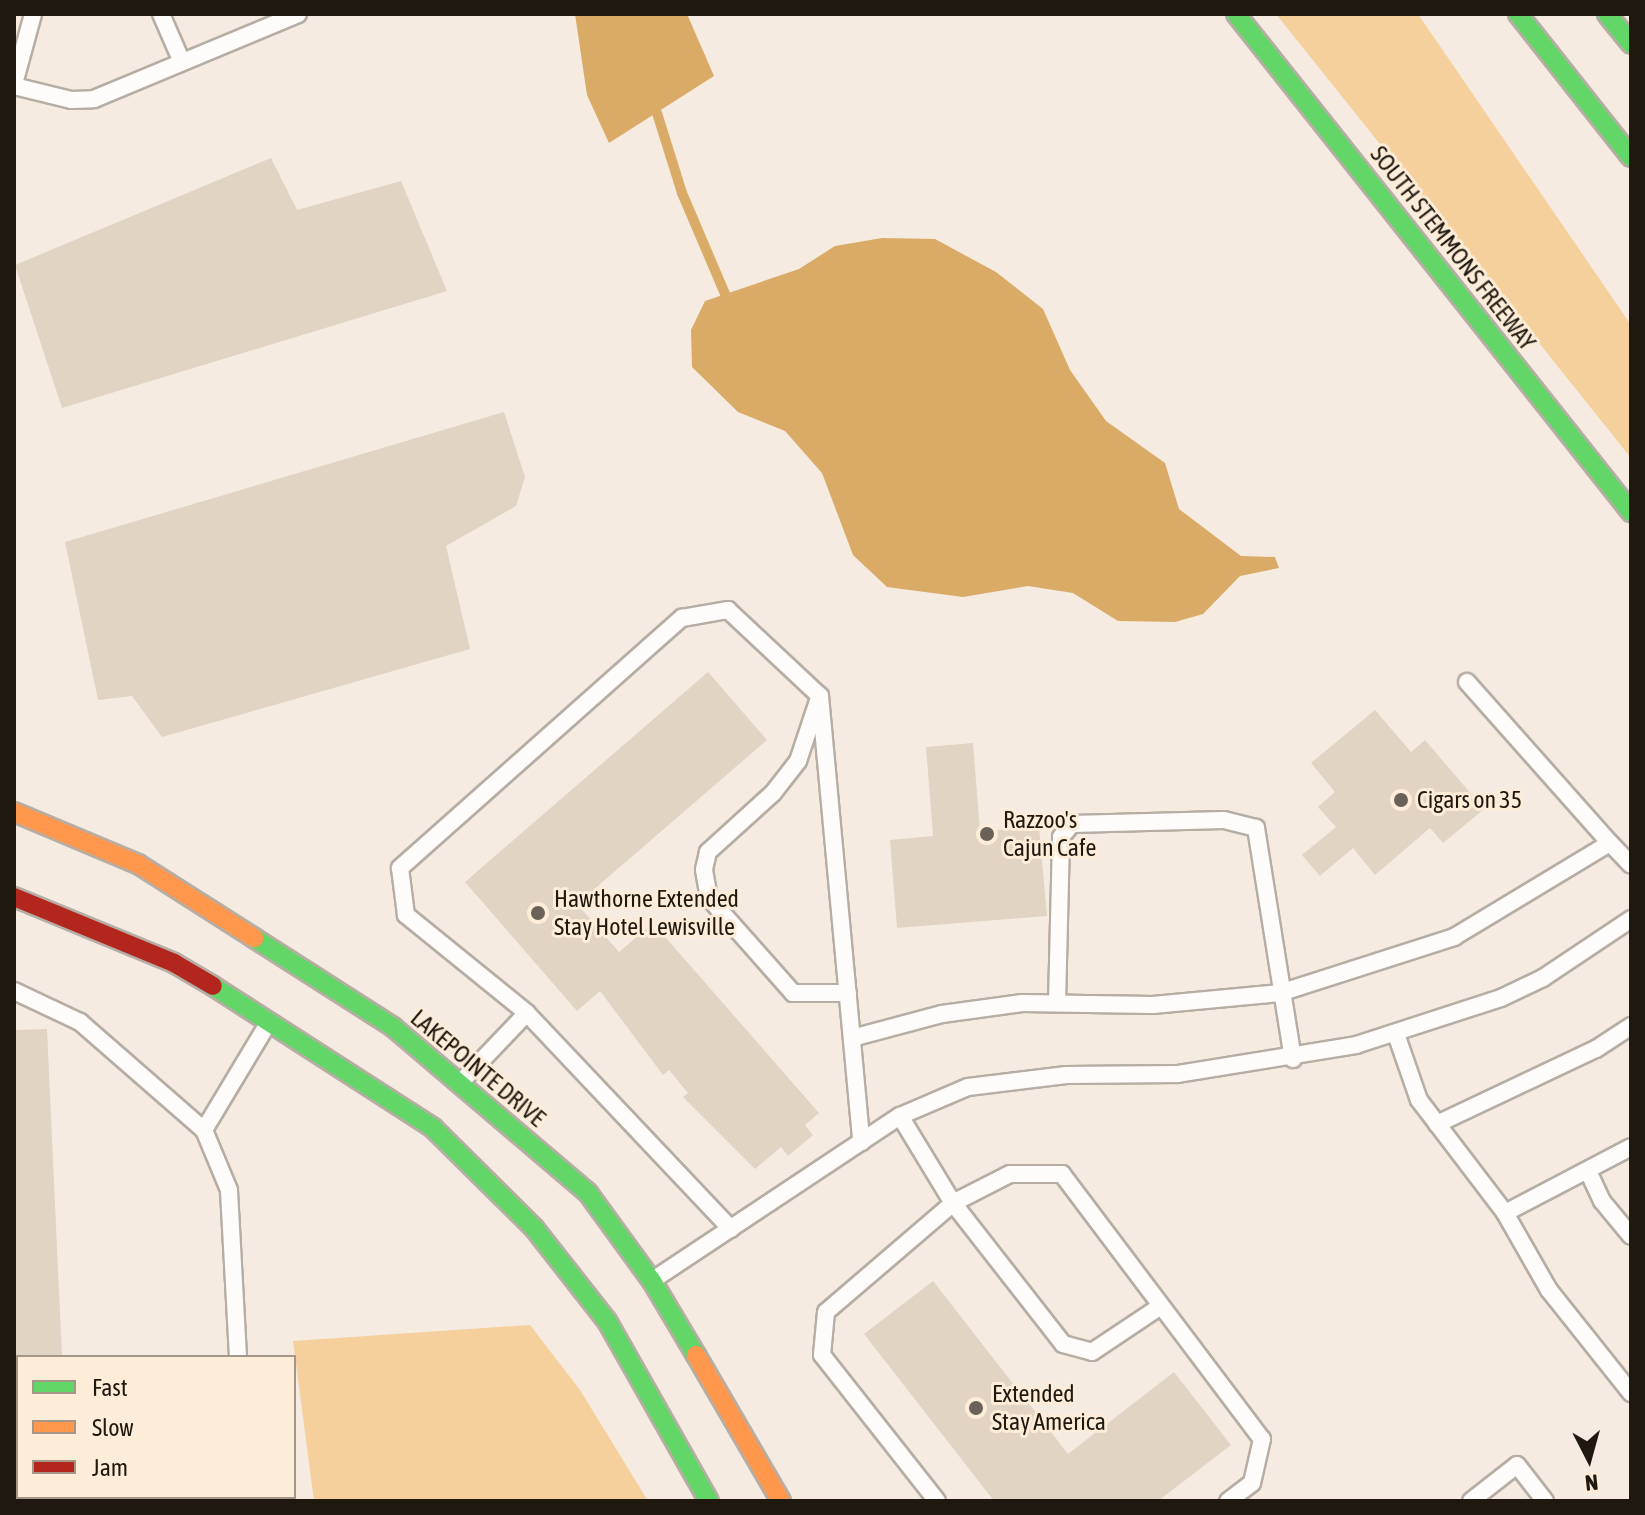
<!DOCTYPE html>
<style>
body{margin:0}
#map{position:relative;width:1645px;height:1515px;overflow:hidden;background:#f5ebe0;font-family:"Asap Condensed",sans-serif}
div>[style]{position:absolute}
.green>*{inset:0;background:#f5d09d}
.water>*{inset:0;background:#daab66}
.stream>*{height:10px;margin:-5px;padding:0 5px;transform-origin:5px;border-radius:5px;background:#daab66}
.building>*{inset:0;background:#e2d4c2}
.roads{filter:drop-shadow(2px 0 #b6ada4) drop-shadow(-2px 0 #b6ada4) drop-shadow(0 2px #b6ada4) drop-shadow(0 -2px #b6ada4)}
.lane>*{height:16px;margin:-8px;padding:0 8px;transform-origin:8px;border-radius:8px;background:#fefcfa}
.fast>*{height:18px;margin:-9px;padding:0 9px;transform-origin:9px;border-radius:9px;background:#63d668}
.slow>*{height:18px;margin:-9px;padding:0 9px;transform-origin:9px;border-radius:9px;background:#ff974d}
.jam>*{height:18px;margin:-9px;padding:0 9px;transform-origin:9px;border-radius:9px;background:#b3261e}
.dots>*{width:22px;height:22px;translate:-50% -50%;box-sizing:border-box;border:4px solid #fdecd8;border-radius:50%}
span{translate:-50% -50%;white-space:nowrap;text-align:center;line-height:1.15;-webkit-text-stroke:6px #fdecd8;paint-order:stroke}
.street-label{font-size:24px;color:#1f180f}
.poi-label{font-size:24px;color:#1f180f}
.left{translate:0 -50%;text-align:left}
.frame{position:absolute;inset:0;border:16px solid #1f180f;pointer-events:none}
.legend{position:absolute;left:16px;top:1355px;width:280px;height:144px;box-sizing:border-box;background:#fdecd8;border:2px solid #a49788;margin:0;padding:10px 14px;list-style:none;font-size:24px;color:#1f180f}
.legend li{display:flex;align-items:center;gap:16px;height:40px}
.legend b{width:40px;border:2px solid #a49788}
.north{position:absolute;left:1549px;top:1419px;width:80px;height:80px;-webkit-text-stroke:6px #fdecd8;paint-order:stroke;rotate:174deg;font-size:22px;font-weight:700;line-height:32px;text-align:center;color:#1f180f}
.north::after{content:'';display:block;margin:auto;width:28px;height:36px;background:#1f180f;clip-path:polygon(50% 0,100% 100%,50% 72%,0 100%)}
</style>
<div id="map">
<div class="green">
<i style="clip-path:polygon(1276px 14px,1418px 14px,1631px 325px,1631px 458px)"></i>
<i style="clip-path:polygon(530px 1325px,580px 1390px,648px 1501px,314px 1501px,293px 1341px)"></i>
</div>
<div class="water">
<i style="clip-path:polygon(575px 14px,687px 14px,714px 76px,609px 143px,587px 95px)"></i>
<i style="clip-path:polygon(882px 238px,935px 239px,996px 272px,1043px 309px,1070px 370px,1106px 421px,1165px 463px,1179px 509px,1241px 556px,1275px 557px,1279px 568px,1240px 576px,1203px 614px,1175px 622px,1118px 621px,1073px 593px,1028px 586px,963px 597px,887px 587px,853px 555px,822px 473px,785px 431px,738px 412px,692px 367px,691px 330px,705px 301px,799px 269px,835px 246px)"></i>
</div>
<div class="stream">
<i style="left:657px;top:113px;width:84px;rotate:72.6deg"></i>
<i style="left:682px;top:193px;width:110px;rotate:66.9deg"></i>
</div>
<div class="building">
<i style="clip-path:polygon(271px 158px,297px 210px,401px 181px,447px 291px,62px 408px,15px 265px)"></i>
<i style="clip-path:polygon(504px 412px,525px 477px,516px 506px,446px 546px,470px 649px,162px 737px,132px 696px,98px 700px,65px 542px)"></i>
<i style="clip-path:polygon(708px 672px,767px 740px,577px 904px,619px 952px,653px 923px,819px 1113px,805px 1125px,813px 1135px,788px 1156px,781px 1147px,755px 1169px,683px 1097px,688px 1093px,669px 1070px,663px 1075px,600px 991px,577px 1011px,465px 882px)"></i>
<i style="clip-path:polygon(1375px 710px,1411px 752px,1425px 740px,1484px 809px,1443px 843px,1430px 828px,1375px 875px,1353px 848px,1320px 876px,1302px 855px,1336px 827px,1318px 807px,1335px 792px,1311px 763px)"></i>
<i style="clip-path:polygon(973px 743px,980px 831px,1039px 827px,1047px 916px,897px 928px,890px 840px,933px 836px,926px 747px)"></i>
<i style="clip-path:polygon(47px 1029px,62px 1357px,18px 1357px,18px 1497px,68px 1501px,14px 1501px,14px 1030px)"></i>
<i style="clip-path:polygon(933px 1281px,1068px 1454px,1174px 1372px,1231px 1445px,1158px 1501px,994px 1501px,864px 1334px)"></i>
</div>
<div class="roads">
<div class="lane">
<i style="left:161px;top:14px;width:52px;rotate:66.4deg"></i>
<i style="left:14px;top:84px;width:73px;rotate:-74.8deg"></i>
<i style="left:14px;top:86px;width:59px;rotate:13.8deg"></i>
<i style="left:71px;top:100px;width:23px;rotate:-2deg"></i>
<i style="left:94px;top:99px;width:221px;rotate:-22.6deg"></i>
<i style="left:1467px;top:682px;width:215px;rotate:48.4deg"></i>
<i style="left:818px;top:701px;width:63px;rotate:108.4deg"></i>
<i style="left:798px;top:761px;width:41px;rotate:128deg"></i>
<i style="left:773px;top:793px;width:88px;rotate:137.8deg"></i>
<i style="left:708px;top:852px;width:18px;rotate:103deg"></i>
<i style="left:704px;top:870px;width:28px;rotate:80deg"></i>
<i style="left:709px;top:898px;width:127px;rotate:48.5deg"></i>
<i style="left:793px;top:993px;width:55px"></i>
<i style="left:14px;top:991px;width:73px;rotate:25.2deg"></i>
<i style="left:80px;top:1022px;width:164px;rotate:41.1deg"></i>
<i style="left:1057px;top:1003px;width:166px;rotate:-88.6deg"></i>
<i style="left:1061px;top:837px;width:17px;rotate:-50deg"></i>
<i style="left:1072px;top:824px;width:152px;rotate:-1.5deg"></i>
<i style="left:1224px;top:820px;width:33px;rotate:14deg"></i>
<i style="left:1256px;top:828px;width:234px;rotate:80.9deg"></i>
<i style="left:1396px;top:1034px;width:70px;rotate:70.8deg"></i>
<i style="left:1419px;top:1100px;width:142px;rotate:52.7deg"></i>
<i style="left:1505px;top:1213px;width:89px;rotate:60.3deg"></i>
<i style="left:1549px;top:1290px;width:132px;rotate:51.5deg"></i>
<i style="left:852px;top:1038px;width:93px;rotate:-14.9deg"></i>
<i style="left:942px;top:1014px;width:81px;rotate:-7.8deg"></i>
<i style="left:1022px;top:1003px;width:131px;rotate:0.9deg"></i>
<i style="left:1153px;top:1005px;width:128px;rotate:-5.4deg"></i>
<i style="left:1280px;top:993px;width:183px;rotate:-17.8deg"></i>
<i style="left:1454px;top:937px;width:182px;rotate:-31.1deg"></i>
<i style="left:1610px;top:843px;width:30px;rotate:46deg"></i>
<i style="left:461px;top:1082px;width:95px;rotate:-46.3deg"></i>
<i style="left:900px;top:1116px;width:102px;rotate:58.7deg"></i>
<i style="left:953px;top:1203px;width:179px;rotate:52deg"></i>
<i style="left:1063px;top:1344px;width:30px;rotate:15deg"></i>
<i style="left:1092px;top:1352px;width:83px;rotate:-33.7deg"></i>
<i style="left:1437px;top:1124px;width:176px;rotate:-25.3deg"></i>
<i style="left:1596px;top:1049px;width:42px;rotate:-33.3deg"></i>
<i style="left:1588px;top:1171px;width:33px;rotate:65deg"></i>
<i style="left:1602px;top:1201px;width:45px;rotate:50.4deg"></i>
<i style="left:1505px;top:1213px;width:142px;rotate:-27.6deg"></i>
<i style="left:731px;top:1229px;width:297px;rotate:-133.4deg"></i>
<i style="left:527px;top:1013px;width:156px;rotate:-141deg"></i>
<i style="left:406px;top:915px;width:47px;rotate:-97.3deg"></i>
<i style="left:400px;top:868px;width:377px;rotate:-41.6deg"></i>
<i style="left:682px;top:618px;width:47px;rotate:-9.9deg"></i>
<i style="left:728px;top:610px;width:126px;rotate:43.1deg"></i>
<i style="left:820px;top:696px;width:448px;rotate:84.7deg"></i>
<i style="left:653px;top:1280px;width:296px;rotate:-33.6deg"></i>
<i style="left:900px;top:1116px;width:74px;rotate:-23.1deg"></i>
<i style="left:968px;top:1087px;width:99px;rotate:-7deg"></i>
<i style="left:1066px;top:1075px;width:111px;rotate:-0.5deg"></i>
<i style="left:1177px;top:1074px;width:181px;rotate:-9.2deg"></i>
<i style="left:1356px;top:1045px;width:152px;rotate:-18deg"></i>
<i style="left:1501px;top:998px;width:47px;rotate:-25.5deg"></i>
<i style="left:1543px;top:978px;width:106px;rotate:-33.8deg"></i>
<i style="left:238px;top:1357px;width:167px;rotate:-93.1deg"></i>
<i style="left:229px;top:1190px;width:65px;rotate:-112.6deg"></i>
<i style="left:204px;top:1130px;width:126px;rotate:-59deg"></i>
<i style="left:243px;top:1497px;width:4px;rotate:76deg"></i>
<i style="left:937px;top:1501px;width:186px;rotate:-128.2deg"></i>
<i style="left:822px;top:1355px;width:43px;rotate:-84.7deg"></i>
<i style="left:826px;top:1312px;width:167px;rotate:-40.6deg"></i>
<i style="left:953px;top:1203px;width:64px;rotate:-27deg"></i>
<i style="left:1010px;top:1174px;width:52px"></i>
<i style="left:1062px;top:1174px;width:332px;rotate:53deg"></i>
<i style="left:1262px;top:1439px;width:45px;rotate:102.8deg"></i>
<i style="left:1252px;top:1483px;width:30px;rotate:143deg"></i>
<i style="left:1471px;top:1501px;width:58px;rotate:-38deg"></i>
<i style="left:1517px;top:1465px;width:46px;rotate:52.1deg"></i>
</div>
<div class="fast">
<i style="left:1236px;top:14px;width:636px;rotate:51.58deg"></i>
<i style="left:1518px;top:14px;width:182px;rotate:51.7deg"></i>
<i style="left:1607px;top:14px;width:38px;rotate:51deg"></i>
<i style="left:254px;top:938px;width:165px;rotate:32.6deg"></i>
<i style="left:393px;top:1027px;width:256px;rotate:40.4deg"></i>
<i style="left:588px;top:1193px;width:109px;rotate:54deg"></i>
<i style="left:652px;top:1281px;width:86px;rotate:59.3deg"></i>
<i style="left:213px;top:986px;width:262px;rotate:32.8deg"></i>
<i style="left:433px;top:1128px;width:142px;rotate:44.7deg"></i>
<i style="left:534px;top:1228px;width:118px;rotate:51.9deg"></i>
<i style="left:607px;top:1321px;width:207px;rotate:60.5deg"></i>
</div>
<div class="slow">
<i style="left:14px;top:812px;width:134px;rotate:22.8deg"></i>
<i style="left:138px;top:864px;width:138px;rotate:32.5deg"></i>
<i style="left:696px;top:1355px;width:169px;rotate:59.8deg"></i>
</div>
<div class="jam">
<i style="left:14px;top:897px;width:173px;rotate:22.4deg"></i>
<i style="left:174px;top:963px;width:45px;rotate:30.5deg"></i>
</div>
</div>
<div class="dots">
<i style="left:1401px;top:800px;background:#6a6258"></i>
<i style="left:987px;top:834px;background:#6a6258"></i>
<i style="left:538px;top:913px;background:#6a6258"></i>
<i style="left:976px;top:1408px;background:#6a6258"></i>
</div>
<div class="street-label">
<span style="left:1453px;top:248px;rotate:52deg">SOUTH STEMMONS FREEWAY</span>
<span style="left:478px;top:1068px;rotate:40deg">LAKEPOINTE DRIVE</span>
</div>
<div class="poi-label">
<span class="left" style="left:1417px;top:800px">Cigars on 35</span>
<span class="left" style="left:1003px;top:834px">Razzoo's<br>Cajun Cafe</span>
<span class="left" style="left:554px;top:913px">Hawthorne Extended<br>Stay Hotel Lewisville</span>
<span class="left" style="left:992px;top:1408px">Extended<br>Stay America</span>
</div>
<div class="frame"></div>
<ul class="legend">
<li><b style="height:10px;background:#63d668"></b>Fast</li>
<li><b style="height:10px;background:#ff974d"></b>Slow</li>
<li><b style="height:10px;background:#b3261e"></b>Jam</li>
</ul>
<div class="north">N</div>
</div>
